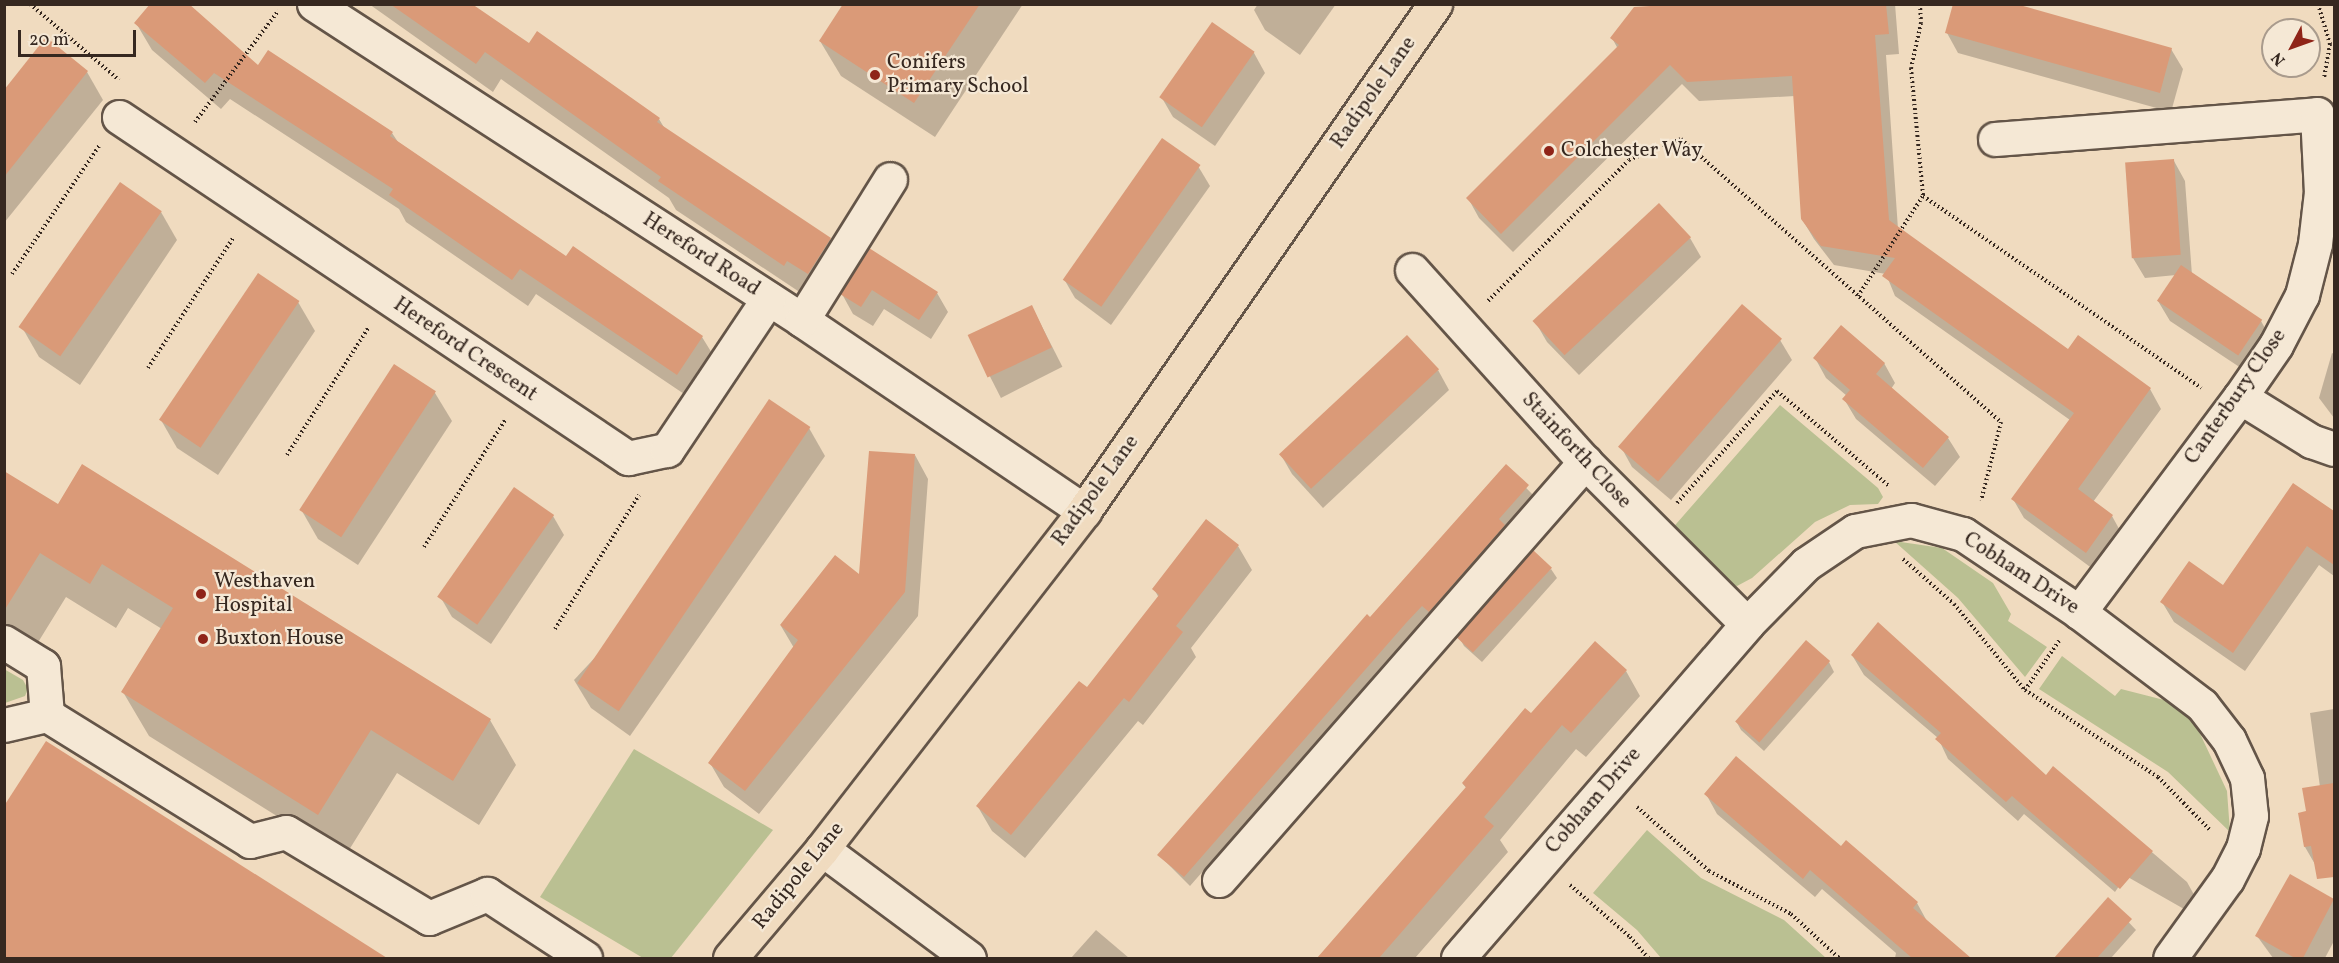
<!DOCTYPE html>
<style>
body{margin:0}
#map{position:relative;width:2339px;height:963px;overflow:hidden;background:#f0dbbf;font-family:Vollkorn,serif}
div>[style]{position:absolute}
.green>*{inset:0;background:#bac092}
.shadow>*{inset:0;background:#0003;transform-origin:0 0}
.building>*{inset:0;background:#da9a78;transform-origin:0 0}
.path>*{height:4px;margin-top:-2px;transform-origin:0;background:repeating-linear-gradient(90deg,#362820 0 1.5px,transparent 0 4.5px)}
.roads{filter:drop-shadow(2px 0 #645548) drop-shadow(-2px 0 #645548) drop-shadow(0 2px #645548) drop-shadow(0 -2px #645548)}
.minor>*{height:33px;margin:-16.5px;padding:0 16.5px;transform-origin:16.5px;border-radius:16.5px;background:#f5e8d5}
.major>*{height:33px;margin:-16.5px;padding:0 16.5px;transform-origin:16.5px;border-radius:16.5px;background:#f0dbbf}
.dots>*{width:16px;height:16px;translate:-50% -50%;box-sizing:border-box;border:3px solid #f5e8d5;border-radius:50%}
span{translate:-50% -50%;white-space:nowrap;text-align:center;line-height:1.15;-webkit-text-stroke:4.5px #f5e8d5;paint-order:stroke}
.poi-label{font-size:21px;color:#362820}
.left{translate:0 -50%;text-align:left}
.street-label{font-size:21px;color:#362820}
.frame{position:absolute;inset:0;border:6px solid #362820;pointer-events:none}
.north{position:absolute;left:2261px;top:18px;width:60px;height:60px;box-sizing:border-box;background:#f5e8d5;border:2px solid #a99b8d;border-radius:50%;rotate:229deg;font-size:16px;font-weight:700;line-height:24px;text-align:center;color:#362820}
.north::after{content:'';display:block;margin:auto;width:21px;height:27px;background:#8f2418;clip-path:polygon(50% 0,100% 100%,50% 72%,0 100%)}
.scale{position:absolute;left:18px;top:30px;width:118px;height:27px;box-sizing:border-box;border:3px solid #362820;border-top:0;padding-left:8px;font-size:18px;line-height:21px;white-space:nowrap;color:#362820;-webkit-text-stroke:4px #f5e8d5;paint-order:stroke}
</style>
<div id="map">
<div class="green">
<i style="clip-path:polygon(1780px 405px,1878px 488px,1883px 497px,1878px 504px,1850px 505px,1815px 522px,1752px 578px,1737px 586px,1721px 581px,1670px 531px)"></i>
<i style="clip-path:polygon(1894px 541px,1942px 548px,1993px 583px,2011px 614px,2008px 621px,2047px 647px,2025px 677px,1958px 598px)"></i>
<i style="clip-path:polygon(2062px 656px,2115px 696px,2121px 689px,2172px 702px,2195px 723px,2227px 791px,2230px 832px,2168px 772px,2039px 689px)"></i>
<i style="clip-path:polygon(4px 669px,23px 680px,28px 689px,25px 696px,5px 703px)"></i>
<i style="clip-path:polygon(634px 749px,773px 830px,671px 958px,643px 958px,540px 897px)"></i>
<i style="clip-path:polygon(1647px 830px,1701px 878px,1784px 920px,1826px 958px,1661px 958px,1637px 930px,1593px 893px)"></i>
</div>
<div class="shadow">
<i style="clip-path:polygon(369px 4px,470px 4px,529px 45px,659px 119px,665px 129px,830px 239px,846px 267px,801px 293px,676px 210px,669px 198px,501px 79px,493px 92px)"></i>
<i style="clip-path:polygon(844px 4px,1023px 4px,935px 137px,841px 76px,820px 41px)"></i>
<i style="clip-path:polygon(1258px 4px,1336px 4px,1300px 55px,1265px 30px,1254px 10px)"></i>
<i style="clip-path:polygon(1712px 4px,1895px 4px,1899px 54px,1886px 55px,1898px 229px,2069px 351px,2150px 389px,2161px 409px,2093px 502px,2112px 516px,2123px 536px,2097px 572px,2024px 518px,2013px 499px,2070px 420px,1895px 296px,1886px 274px,1834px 265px,1814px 239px,1802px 219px,1795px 96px,1699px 101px,1682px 84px,1513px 252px,1479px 218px,1468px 198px,1618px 49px,1612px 38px)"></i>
<i style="clip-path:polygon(136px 23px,258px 67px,392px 133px,398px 142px,566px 258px,702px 337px,718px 363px,693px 400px,536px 294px,528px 306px,406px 222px,399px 209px,230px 99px,221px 109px,152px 50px)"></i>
<i style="clip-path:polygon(1212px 24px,1254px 53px,1265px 73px,1215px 146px,1173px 117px,1162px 98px)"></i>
<i style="clip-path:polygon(1947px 33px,2171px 49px,2183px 69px,2171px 112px,1958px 53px)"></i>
<i style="clip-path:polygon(87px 72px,103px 100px,4px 223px,4px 92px)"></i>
<i style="clip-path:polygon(2174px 161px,2185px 181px,2192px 275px,2261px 321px,2272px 341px,2250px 374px,2170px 321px,2158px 301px,2176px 275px,2145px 278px,2133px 258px,2127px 164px)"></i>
<i style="clip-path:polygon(1198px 166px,1210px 186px,1111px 325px,1075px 298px,1064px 279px)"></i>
<i style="clip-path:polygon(161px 212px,177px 240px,80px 385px,39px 357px,23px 329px)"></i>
<i style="clip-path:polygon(1690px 238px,1701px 257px,1579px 375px,1547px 342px,1536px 323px)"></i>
<i style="clip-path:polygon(870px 250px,937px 293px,948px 312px,931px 339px,884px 309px,873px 326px,853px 314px,842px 294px)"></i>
<i style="clip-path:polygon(258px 275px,298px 302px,315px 331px,218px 475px,177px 448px,161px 420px)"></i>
<i style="left:1032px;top:307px;width:67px;height:69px;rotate:63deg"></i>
<i style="clip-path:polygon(1780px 340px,1792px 360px,1671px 500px,1632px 467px,1621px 447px)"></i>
<i style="clip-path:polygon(2332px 353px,2334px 354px,2334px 418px,2319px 398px)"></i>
<i style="clip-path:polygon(1815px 358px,1884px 363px,1895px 383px,1891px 389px,1948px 438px,1960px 457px,1935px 486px,1856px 419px,1844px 399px,1847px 396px,1826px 378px)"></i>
<i style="clip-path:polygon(395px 366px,435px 393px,452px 421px,358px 565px,318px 539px,302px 511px)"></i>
<i style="clip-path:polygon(1438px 370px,1449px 390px,1323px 508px,1292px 474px,1281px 455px)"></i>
<i style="clip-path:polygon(809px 428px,825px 456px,630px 736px,591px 708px,574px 680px)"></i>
<i style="clip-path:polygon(915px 455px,928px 479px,918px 616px,759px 814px,724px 787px,710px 763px,794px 648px,781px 626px,860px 577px)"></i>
<i style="clip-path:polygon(1506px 467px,1534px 496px,1505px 528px,1509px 535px,1435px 621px,1428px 615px,1411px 633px,1190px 886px,1159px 855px)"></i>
<i style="clip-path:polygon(4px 473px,58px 506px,490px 720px,516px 765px,479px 825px,397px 773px,344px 858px,149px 736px,123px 692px,162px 629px,128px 608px,116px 628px,66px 597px,37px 644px,4px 624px)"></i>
<i style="clip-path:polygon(2294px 485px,2334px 513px,2334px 576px,2319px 565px,2245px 671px,2174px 622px,2162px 602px,2224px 587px)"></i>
<i style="clip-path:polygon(553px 516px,564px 535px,491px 644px,452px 617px,441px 598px)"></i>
<i style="clip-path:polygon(1238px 546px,1252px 570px,1191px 648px,1196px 657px,1143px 725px,1138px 721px,1025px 858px,992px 831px,978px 807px,1088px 689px,1159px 598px,1154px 589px)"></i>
<i style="clip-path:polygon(1551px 569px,1557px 578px,1482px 662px,1464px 646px,1459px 637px)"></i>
<i style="clip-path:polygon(1852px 655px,2046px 777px,2053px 768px,2187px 882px,2198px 902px,2191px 913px,2126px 876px,2115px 892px,2024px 814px,2018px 821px,1948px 759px,1938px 738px,1864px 675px)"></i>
<i style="clip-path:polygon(1829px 662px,1834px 672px,1764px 751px,1741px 730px,1736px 721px)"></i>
<i style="clip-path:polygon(1626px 671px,1640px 696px,1586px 757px,1576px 749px,1500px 840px,1508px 852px,1415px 958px,1319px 958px,1467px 789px,1463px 784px,1531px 715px)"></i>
<i style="clip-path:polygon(2334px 709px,2334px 864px,2316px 866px,2305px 847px,2308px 813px,2320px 787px,2310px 713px)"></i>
<i style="clip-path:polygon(46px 743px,384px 958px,4px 958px,4px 809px)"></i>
<i style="clip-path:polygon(1706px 794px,1841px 848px,1917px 903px,1928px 923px,1969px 958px,1895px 958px,1896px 953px,1822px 889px,1815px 897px,1717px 814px)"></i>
<i style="clip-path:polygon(2290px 876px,2334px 901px,2334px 941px,2325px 958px,2273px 958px,2257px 936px)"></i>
<i style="clip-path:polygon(2108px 900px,2136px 930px,2111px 958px,2056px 958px)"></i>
<i style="clip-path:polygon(1096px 930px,1129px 958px,1071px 958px)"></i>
</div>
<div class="building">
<i style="clip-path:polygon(150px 4px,189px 4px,258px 65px,268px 50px,393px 132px,390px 136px,566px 256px,573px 246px,703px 336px,677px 375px,520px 269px,512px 280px,389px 195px,393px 189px,214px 73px,205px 83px,134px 23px)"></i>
<i style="clip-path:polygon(390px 4px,472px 4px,529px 43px,537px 31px,660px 118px,657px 122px,831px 238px,808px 274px,787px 261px,784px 266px,658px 181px,661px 177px,485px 52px,476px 64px)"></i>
<i style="clip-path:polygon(843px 4px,980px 4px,914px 103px,819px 41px)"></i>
<i style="clip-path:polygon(1682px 4px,1886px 4px,1889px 34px,1875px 35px,1889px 220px,2068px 349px,2078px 335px,2151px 388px,2078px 489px,2113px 515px,2086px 553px,2011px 499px,2074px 413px,1882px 276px,1895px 258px,1821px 246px,1801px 219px,1792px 76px,1687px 82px,1670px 65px,1501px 234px,1466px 198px,1619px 45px,1610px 38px,1634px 7px)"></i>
<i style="clip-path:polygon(1953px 4px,2016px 4px,2172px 48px,2160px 93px,1945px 33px)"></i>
<i style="left:1212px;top:22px;width:52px;height:92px;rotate:35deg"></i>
<i style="clip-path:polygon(46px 37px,88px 71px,4px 177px,4px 90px)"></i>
<i style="left:1162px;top:138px;width:47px;height:173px;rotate:35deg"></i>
<i style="left:2174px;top:159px;width:96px;height:49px;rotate:86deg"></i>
<i style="left:120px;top:182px;width:51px;height:177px;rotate:35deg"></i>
<i style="left:1659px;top:203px;width:47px;height:173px;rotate:47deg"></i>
<i style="clip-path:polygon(869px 248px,938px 292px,919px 320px,872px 290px,861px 307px,840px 294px)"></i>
<i style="left:2181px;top:265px;width:98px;height:43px;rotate:34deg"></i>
<i style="left:258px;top:273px;width:50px;height:177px;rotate:34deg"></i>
<i style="left:1742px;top:304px;width:53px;height:189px;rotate:41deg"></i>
<i style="left:1032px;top:305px;width:47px;height:71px;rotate:65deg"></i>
<i style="clip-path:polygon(1841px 325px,1885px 363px,1876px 374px,1949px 437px,1923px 468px,1842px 399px,1850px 390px,1813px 358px)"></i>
<i style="left:1407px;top:335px;width:47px;height:175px;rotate:47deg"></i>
<i style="left:394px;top:364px;width:50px;height:174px;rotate:33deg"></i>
<i style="left:769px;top:399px;width:50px;height:343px;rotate:34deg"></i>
<i style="clip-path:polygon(869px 451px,915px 454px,905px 592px,745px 791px,708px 763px,798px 640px,780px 625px,835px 555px,859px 574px)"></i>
<i style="clip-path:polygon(82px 464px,491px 719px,453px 781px,371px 730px,318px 815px,121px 692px,173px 608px,102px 564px,90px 584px,40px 553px,4px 611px,4px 471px,58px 504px)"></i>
<i style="clip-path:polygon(1506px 464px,1529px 485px,1499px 519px,1505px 525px,1429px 612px,1422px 606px,1406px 623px,1184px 877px,1157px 855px,1367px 614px,1370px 617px)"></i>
<i style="clip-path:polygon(2293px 483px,2334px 511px,2334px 565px,2307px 546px,2233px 653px,2160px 602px,2189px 561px,2223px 585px)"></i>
<i style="left:514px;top:487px;width:49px;height:134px;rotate:35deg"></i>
<i style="clip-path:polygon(1206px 519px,1239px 545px,1176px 626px,1183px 632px,1129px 702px,1124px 698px,1011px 835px,976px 806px,1079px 681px,1087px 687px,1159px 595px,1152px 589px)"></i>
<i style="left:1533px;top:550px;width:26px;height:116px;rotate:43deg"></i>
<i style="clip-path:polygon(1878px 622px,2046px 775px,2053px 766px,2153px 851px,2120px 889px,2012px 796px,2006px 802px,1935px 739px,1941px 733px,1851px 655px)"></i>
<i style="left:1806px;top:640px;width:32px;height:108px;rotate:41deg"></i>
<i style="clip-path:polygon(1595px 641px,1627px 670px,1571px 733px,1562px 725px,1484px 817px,1494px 826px,1379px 958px,1317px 958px,1466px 787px,1462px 783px,1525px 708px,1531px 713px)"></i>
<i style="clip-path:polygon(46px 741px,387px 958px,4px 958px,4px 806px)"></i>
<i style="clip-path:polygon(1736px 756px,1841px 846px,1846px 840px,1918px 902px,1913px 908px,1971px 958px,1912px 958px,1810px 870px,1803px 879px,1704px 794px)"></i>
<i style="clip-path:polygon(2334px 783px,2334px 877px,2317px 879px,2311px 846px,2304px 847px,2298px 813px,2306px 811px,2302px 788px)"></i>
<i style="clip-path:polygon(2290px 874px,2334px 899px,2303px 958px,2295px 958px,2255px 936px)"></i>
<i style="clip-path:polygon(2108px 897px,2132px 919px,2097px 958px,2054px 958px)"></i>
</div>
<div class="path">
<i style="left:30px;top:4px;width:117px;rotate:40.5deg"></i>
<i style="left:1920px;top:4px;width:19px;rotate:87deg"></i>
<i style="left:1921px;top:23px;width:46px;rotate:102.5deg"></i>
<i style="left:1911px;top:68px;width:129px;rotate:84.6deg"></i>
<i style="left:1923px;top:196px;width:338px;rotate:34.6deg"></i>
<i style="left:2318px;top:4px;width:42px;rotate:73.3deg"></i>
<i style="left:2330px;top:44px;width:35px;rotate:100deg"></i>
<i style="left:195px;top:122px;width:139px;rotate:-53.2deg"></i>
<i style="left:12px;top:274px;width:155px;rotate:-55.8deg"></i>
<i style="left:1858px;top:296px;width:119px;rotate:-57deg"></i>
<i style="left:1488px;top:301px;width:199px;rotate:-45deg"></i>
<i style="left:1629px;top:160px;width:56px;rotate:-22deg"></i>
<i style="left:1681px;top:139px;width:427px;rotate:41.5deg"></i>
<i style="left:2001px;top:422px;width:81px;rotate:104.2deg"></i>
<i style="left:148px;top:368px;width:155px;rotate:-56.8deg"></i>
<i style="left:287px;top:455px;width:152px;rotate:-57.4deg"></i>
<i style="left:1677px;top:503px;width:150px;rotate:-48.2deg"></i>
<i style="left:1777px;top:391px;width:148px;rotate:40.3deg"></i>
<i style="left:424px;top:547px;width:152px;rotate:-57.4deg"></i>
<i style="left:1903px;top:559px;width:68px;rotate:41.4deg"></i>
<i style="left:1954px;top:604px;width:112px;rotate:50.5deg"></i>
<i style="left:2025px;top:690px;width:159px;rotate:33.2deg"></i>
<i style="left:2158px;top:777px;width:74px;rotate:45.5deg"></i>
<i style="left:555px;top:629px;width:158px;rotate:-57.9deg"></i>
<i style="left:2025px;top:690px;width:60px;rotate:-55.2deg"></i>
<i style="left:1637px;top:807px;width:96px;rotate:41.6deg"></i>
<i style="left:1709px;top:871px;width:93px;rotate:27.7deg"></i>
<i style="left:1791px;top:914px;width:65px;rotate:42.5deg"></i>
<i style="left:1570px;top:885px;width:79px;rotate:40.9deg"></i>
<i style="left:1630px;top:937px;width:28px;rotate:49deg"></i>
</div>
<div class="roads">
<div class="minor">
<i style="left:314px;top:4px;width:581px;rotate:32.92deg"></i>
<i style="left:802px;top:320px;width:341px;rotate:34.1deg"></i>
<i style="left:119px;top:117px;width:613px;rotate:33.82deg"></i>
<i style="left:628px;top:458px;width:40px;rotate:-12deg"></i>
<i style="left:667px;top:450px;width:182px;rotate:-56.2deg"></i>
<i style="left:1995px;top:139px;width:323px;rotate:-4.4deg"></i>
<i style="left:2317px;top:114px;width:78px;rotate:87.1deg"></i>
<i style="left:2321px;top:192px;width:52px;rotate:96.6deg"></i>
<i style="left:2315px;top:244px;width:53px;rotate:104.3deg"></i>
<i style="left:2302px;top:295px;width:56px;rotate:117.5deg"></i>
<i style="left:2276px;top:345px;width:63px;rotate:124.7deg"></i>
<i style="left:2240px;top:397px;width:269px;rotate:126.8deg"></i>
<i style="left:1412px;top:270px;width:258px;rotate:48deg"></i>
<i style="left:1585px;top:462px;width:229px;rotate:45deg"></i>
<i style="left:802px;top:320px;width:166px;rotate:-58deg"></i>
<i style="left:2240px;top:397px;width:84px;rotate:31.8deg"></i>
<i style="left:2311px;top:441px;width:24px;rotate:19deg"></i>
<i style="left:4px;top:642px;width:46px;rotate:31.6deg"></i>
<i style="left:43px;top:666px;width:49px;rotate:85.3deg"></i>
<i style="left:4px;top:725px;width:44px;rotate:-13.1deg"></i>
<i style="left:47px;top:715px;width:239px;rotate:31.8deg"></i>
<i style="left:250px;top:841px;width:37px;rotate:-14deg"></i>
<i style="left:286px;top:832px;width:167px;rotate:31deg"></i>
<i style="left:429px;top:918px;width:63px;rotate:-22.5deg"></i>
<i style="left:487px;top:894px;width:117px;rotate:33.1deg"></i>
<i style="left:822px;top:849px;width:183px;rotate:36.6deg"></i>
<i style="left:1219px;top:880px;width:556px;rotate:-48.79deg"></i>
<i style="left:1458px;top:958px;width:442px;rotate:-49.1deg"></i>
<i style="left:1747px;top:624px;width:84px;rotate:-45.5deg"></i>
<i style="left:1806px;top:564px;width:59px;rotate:-34deg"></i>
<i style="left:1855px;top:531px;width:57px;rotate:-11.1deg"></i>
<i style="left:1911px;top:520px;width:54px;rotate:15.1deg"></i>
<i style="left:1963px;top:534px;width:140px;rotate:33.9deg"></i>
<i style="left:2079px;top:612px;width:154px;rotate:37.1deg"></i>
<i style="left:2202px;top:705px;width:44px;rotate:52.4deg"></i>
<i style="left:2229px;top:740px;width:42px;rotate:64.7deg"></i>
<i style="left:2247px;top:778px;width:38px;rotate:84deg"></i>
<i style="left:2251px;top:816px;width:33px;rotate:104deg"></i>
<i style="left:2243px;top:848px;width:35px;rotate:117deg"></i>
<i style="left:2227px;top:879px;width:97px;rotate:125.8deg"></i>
</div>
<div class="major">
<i style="left:730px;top:958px;width:143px;rotate:-49.8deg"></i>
<i style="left:822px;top:849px;width:428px;rotate:-52.2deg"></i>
<i style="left:1084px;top:511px;width:617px;rotate:-55.3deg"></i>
</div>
</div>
<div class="dots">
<i style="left:875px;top:75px;background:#8f2418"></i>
<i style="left:1549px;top:151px;background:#8f2418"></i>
<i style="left:201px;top:594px;background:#8f2418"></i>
<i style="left:203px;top:639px;background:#8f2418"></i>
</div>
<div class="poi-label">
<span class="left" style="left:887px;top:75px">Conifers<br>Primary School</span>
<span class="left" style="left:1561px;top:151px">Colchester Way</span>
<span class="left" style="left:214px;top:594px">Westhaven<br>Hospital</span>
<span class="left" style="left:215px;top:639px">Buxton House</span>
</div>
<div class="street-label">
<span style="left:1374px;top:93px;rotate:-55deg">Radipole Lane</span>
<span style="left:701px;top:255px;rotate:33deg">Hereford Road</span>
<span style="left:465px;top:350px;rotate:34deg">Hereford Crescent</span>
<span style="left:2236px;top:397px;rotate:-55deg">Canterbury Close</span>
<span style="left:1576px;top:451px;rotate:47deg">Stainforth Close</span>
<span style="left:1096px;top:491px;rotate:-54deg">Radipole Lane</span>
<span style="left:2021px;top:574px;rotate:33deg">Cobham Drive</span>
<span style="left:1594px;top:801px;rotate:-49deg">Cobham Drive</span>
<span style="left:799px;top:876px;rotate:-51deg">Radipole Lane</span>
</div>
<div class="frame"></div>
<div class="north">N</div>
<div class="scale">20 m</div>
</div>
